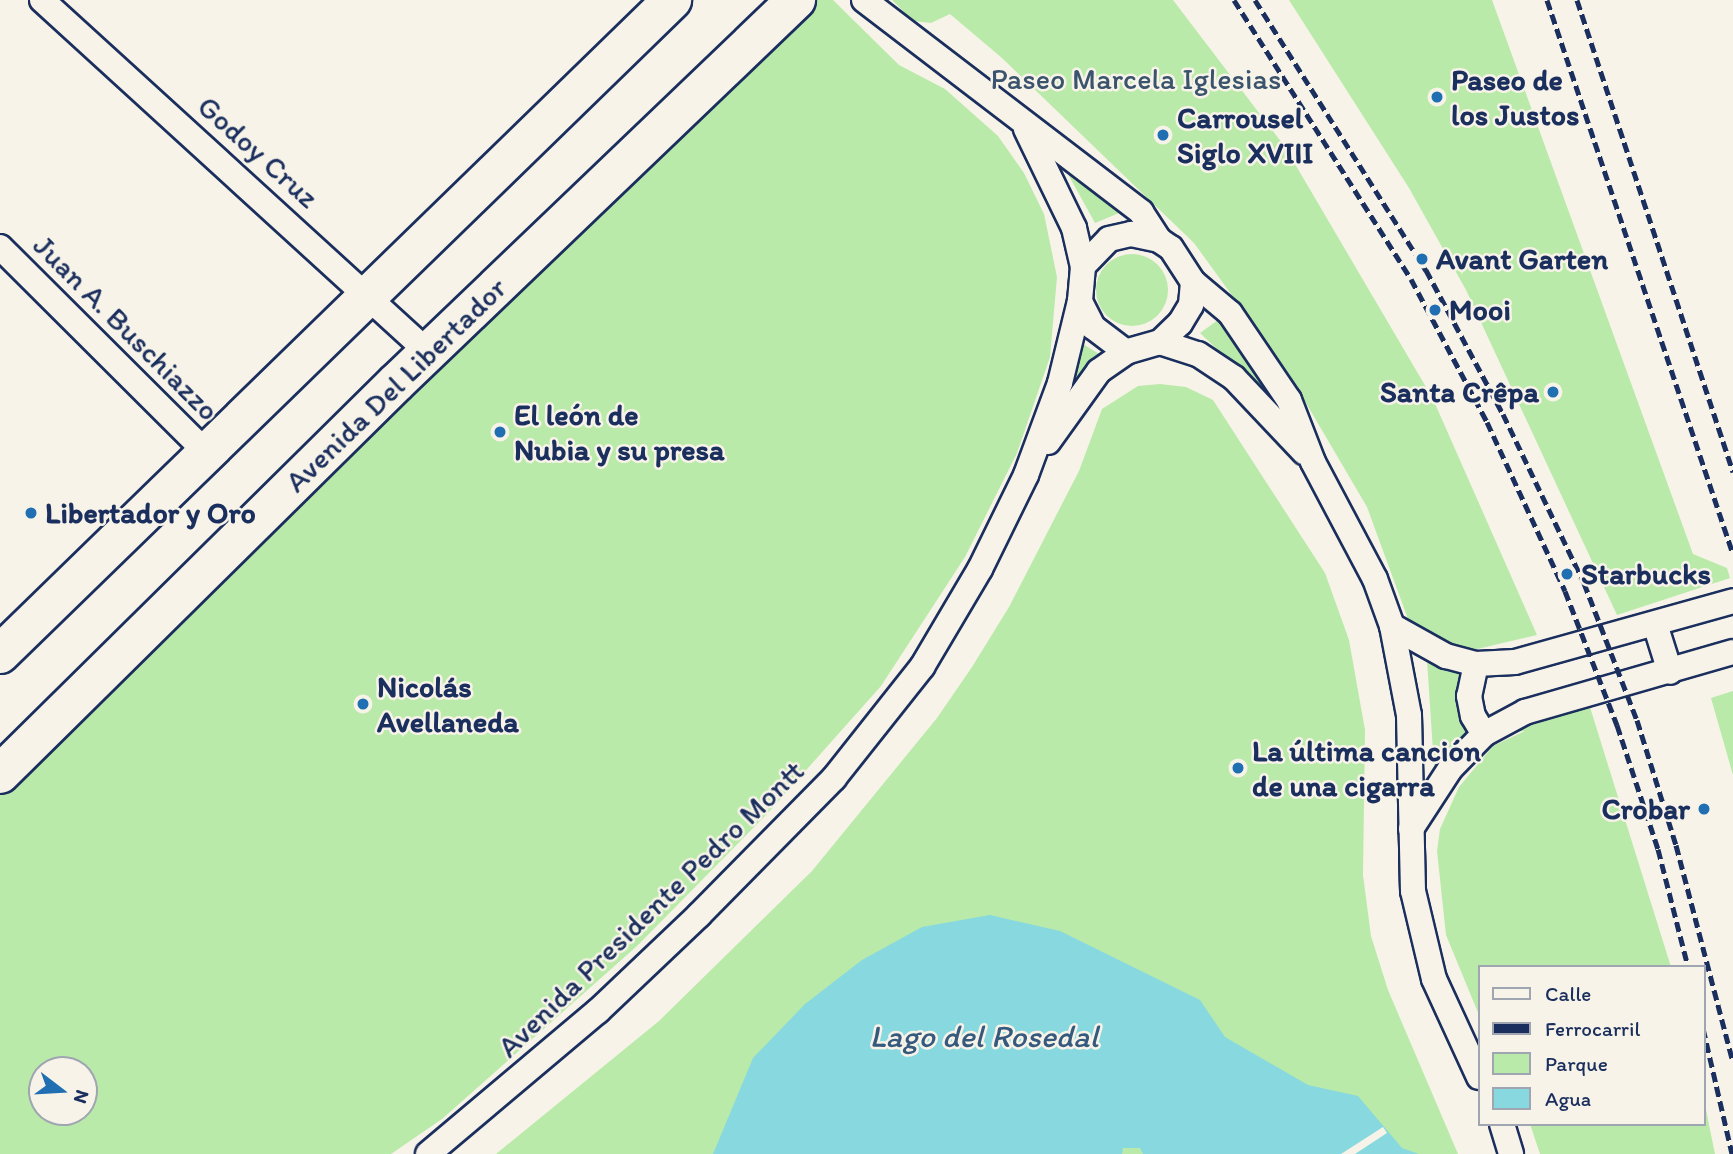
<!DOCTYPE html>
<meta charset="utf-8">
<style>
body{margin:0}
#map{position:relative;width:1733px;height:1154px;overflow:hidden;background:#f7f3e8;font-family:Itim,sans-serif}
div>[style]{position:absolute}
.green>*{inset:0;background:#b9eaa9}
.round{border-radius:50%}
.water>*{inset:0;background:#87d8df}
.pier>*{inset:0;background:#f7f3e8}
.roads{filter:drop-shadow(2px 0 #1b2f5e) drop-shadow(-2px 0 #1b2f5e) drop-shadow(0 2px #1b2f5e) drop-shadow(0 -2px #1b2f5e)}
.street>*{height:24px;margin:-12px;padding:0 12px;transform-origin:12px;border-radius:12px;background:#f7f3e8}
.primary>*{height:38px;margin:-19px;padding:0 19px;transform-origin:19px;border-radius:19px;background:#f7f3e8}
.rail>*{height:5px;margin-top:-2.5px;transform-origin:0;background:repeating-linear-gradient(90deg,#1b2f5e 0 10px,transparent 0 15px)}
.dots>*{width:19px;height:19px;translate:-50% -50%;box-sizing:border-box;border:4px solid #f7f3e8;border-radius:50%}
span{translate:-50% -50%;white-space:nowrap;text-align:center;line-height:1.15;-webkit-text-stroke:5px #f7f3e8;paint-order:stroke}
.park-label{font-size:30px;color:#3b546d}
.poi-label{font-size:30px;color:#1b2f5e;font-weight:700}
.left{translate:0 -50%;text-align:left}
.right{translate:-100% -50%;text-align:right}
.street-label{font-size:30px;color:#1b2f5e}
.water-label{font-size:32px;color:#36597e;font-style:italic}
.legend{position:absolute;left:1478px;top:965px;width:228px;height:161px;box-sizing:border-box;background:#f7f3e8;border:2px solid #9fa5b1;margin:0;padding:9px 12px;list-style:none;font-size:21px;color:#1b2f5e}
.legend li{display:flex;align-items:center;gap:14px;height:35px}
.legend b{width:35px;border:2px solid #9fa5b1}
.north{position:absolute;left:28px;top:1056px;width:70px;height:70px;box-sizing:border-box;background:#f7f3e8;border:2px solid #9fa5b1;border-radius:50%;rotate:107deg;font-size:19px;font-weight:700;line-height:28px;text-align:center;color:#1b2f5e}
.north::after{content:'';display:block;margin:auto;width:24px;height:32px;background:#1f6fb2;clip-path:polygon(50% 0,100% 100%,50% 72%,0 100%)}
</style>
<div id="map">
<div class="green">
<i style="clip-path:polygon(evenodd,814px 0,833px 0,899px 65px,945px 89px,998px 136px,1024px 173px,1044px 214px,1057px 277px,1050px 357px,1017px 453px,965px 557px,881px 686px,767px 814px,637px 946px,442px 1119px,391px 1154px,0 1154px,0 788px,814px 0,42px 1070px,84px 1070px,84px 1112px,42px 1112px,42px 1070px)"></i>
<i style="clip-path:polygon(892px 0,1173px 0,1285px 147px,1433px 399px,1537px 635px,1473px 650px,1448px 647px,1426px 636px,1408px 619px,1367px 507px,1289px 374px,1194px 243px,1002px 58px,950px 14px,931px 23px,913px 21px)"></i>
<i style="clip-path:polygon(1289px 0,1492px 0,1693px 554px,1727px 568px,1730px 578px,1617px 615px,1466px 290px,1409px 188px)"></i>
<i style="clip-path:polygon(1059px 158px,1124px 211px,1095px 223px)"></i>
<i class="round" style="left:1096px;top:254px;width:72px;height:72px"></i>
<i style="clip-path:polygon(1218px 320px,1240px 354px,1276px 405px,1200px 333px)"></i>
<i style="clip-path:polygon(1083px 344px,1099px 354px,1049px 431px)"></i>
<i style="clip-path:polygon(1160px 384px,1186px 387px,1213px 400px,1325px 573px,1349px 640px,1365px 730px,1363px 875px,1371px 936px,1388px 990px,1458px 1154px,496px 1154px,659px 1021px,812px 871px,937px 718px,972px 667px,1009px 607px,1079px 471px,1102px 409px,1138px 386px)"></i>
<i style="clip-path:polygon(1427px 660px,1460px 673px,1457px 700px,1470px 735px,1434px 766px)"></i>
<i style="clip-path:polygon(1733px 691px,1733px 775px,1711px 698px)"></i>
<i style="clip-path:polygon(1589px 704px,1671px 967px,1479px 967px,1479px 1015px,1446px 935px,1437px 851px,1440px 829px,1459px 787px,1493px 746px,1525px 731px,1514px 732px)"></i>
<i style="clip-path:polygon(1703px 1095px,1715px 1154px,1540px 1154px,1530px 1124px,1703px 1124px)"></i>
</div>
<div class="water">
<i style="clip-path:polygon(990px 915px,1060px 931px,1200px 1000px,1225px 1037px,1308px 1085px,1358px 1096px,1402px 1148px,1419px 1154px,1143px 1154px,1140px 1148px,1123px 1148px,1122px 1154px,713px 1154px,753px 1058px,805px 1004px,862px 960px,922px 927px)"></i>
</div>
<div class="pier">
<i style="clip-path:polygon(1383px 1127px,1387px 1133px,1355px 1154px,1341px 1154px)"></i>
</div>
<div class="roads">
<div class="street">
<i style="left:42px;top:0;width:524px;rotate:42.37deg"></i>
<i style="left:864px;top:0;width:349px;rotate:37.4deg"></i>
<i style="left:1141px;top:212px;width:33px;rotate:57deg"></i>
<i style="left:1026px;top:129px;width:110px;rotate:64.1deg"></i>
<i style="left:1074px;top:228px;width:39px;rotate:77deg"></i>
<i style="left:1131px;top:234px;width:29px;rotate:12deg"></i>
<i style="left:1159px;top:240px;width:14px;rotate:34deg"></i>
<i style="left:1171px;top:248px;width:40px;rotate:57.1deg"></i>
<i style="left:1193px;top:282px;width:23px;rotate:95deg"></i>
<i style="left:1191px;top:305px;width:21px;rotate:121deg"></i>
<i style="left:1180px;top:323px;width:28px;rotate:136deg"></i>
<i style="left:1160px;top:342px;width:35px;rotate:164deg"></i>
<i style="left:1126px;top:352px;width:41px;rotate:-142.9deg"></i>
<i style="left:1093px;top:327px;width:29px;rotate:-117deg"></i>
<i style="left:1080px;top:301px;width:35px;rotate:-85deg"></i>
<i style="left:1083px;top:266px;width:37px;rotate:-46deg"></i>
<i style="left:1109px;top:239px;width:23px;rotate:-13deg"></i>
<i style="left:0;top:247px;width:292px;rotate:44.9deg"></i>
<i style="left:1193px;top:282px;width:48px;rotate:40deg"></i>
<i style="left:1230px;top:313px;width:105px;rotate:55.9deg"></i>
<i style="left:1289px;top:400px;width:66px;rotate:68.8deg"></i>
<i style="left:1313px;top:462px;width:132px;rotate:62.1deg"></i>
<i style="left:1375px;top:579px;width:50px;rotate:70.1deg"></i>
<i style="left:1392px;top:626px;width:91px;rotate:79.2deg"></i>
<i style="left:1409px;top:715px;width:176px;rotate:88.7deg"></i>
<i style="left:1413px;top:891px;width:90px;rotate:76.6deg"></i>
<i style="left:1434px;top:979px;width:108px;rotate:65.3deg"></i>
<i style="left:1160px;top:342px;width:40px;rotate:18deg"></i>
<i style="left:1198px;top:354px;width:43px;rotate:33.7deg"></i>
<i style="left:1234px;top:378px;width:102px;rotate:46.6deg"></i>
<i style="left:1048px;top:442px;width:87px;rotate:-54.3deg"></i>
<i style="left:1099px;top:371px;width:33px;rotate:-35deg"></i>
<i style="left:1655px;top:624px;width:50px;rotate:72.6deg"></i>
<i style="left:1392px;top:626px;width:62px;rotate:29.1deg"></i>
<i style="left:1446px;top:656px;width:31px;rotate:15deg"></i>
<i style="left:1476px;top:664px;width:39px;rotate:-3deg"></i>
<i style="left:1515px;top:662px;width:226px;rotate:-15.6deg"></i>
<i style="left:1476px;top:664px;width:33px;rotate:102deg"></i>
<i style="left:1469px;top:696px;width:20px;rotate:79deg"></i>
<i style="left:1473px;top:716px;width:21px;rotate:59deg"></i>
<i style="left:1411px;top:829px;width:72px;rotate:-57deg"></i>
<i style="left:1450px;top:769px;width:49px;rotate:-45.8deg"></i>
<i style="left:1484px;top:734px;width:47px;rotate:-28.2deg"></i>
<i style="left:1525px;top:712px;width:216px;rotate:-16.1deg"></i>
<i style="left:1502px;top:1124px;width:31px;rotate:73deg"></i>
<i style="left:428px;top:1154px;width:222px;rotate:-40.1deg"></i>
<i style="left:598px;top:1011px;width:139px;rotate:-43.5deg"></i>
<i style="left:699px;top:915px;width:192px;rotate:-45.4deg"></i>
<i style="left:834px;top:778px;width:142px;rotate:-51.6deg"></i>
<i style="left:922px;top:667px;width:114px;rotate:-59.4deg"></i>
<i style="left:980px;top:569px;width:105px;rotate:-63.9deg"></i>
<i style="left:1026px;top:475px;width:98px;rotate:-69.7deg"></i>
<i style="left:1060px;top:383px;width:84px;rotate:-76.3deg"></i>
</div>
<div class="primary">
<i style="left:0;top:654px;width:938px;rotate:-44.22deg"></i>
<i style="left:0;top:774px;width:557px;rotate:-44.64deg"></i>
<i style="left:396px;top:383px;width:554px;rotate:-43.76deg"></i>
</div>
</div>
<div class="rail">
<i style="left:1234px;top:0;width:330px;rotate:57.6deg"></i>
<i style="left:1411px;top:279px;width:162px;rotate:62deg"></i>
<i style="left:1487px;top:422px;width:186px;rotate:65.2deg"></i>
<i style="left:1565px;top:591px;width:144px;rotate:68.8deg"></i>
<i style="left:1617px;top:725px;width:131px;rotate:71.7deg"></i>
<i style="left:1658px;top:849px;width:122px;rotate:75.7deg"></i>
<i style="left:1255px;top:0;width:320px;rotate:57.7deg"></i>
<i style="left:1426px;top:270px;width:163px;rotate:61.9deg"></i>
<i style="left:1503px;top:414px;width:187px;rotate:64.4deg"></i>
<i style="left:1584px;top:583px;width:147px;rotate:68.9deg"></i>
<i style="left:1637px;top:720px;width:131px;rotate:72.7deg"></i>
<i style="left:1676px;top:845px;width:224px;rotate:75.3deg"></i>
<i style="left:1547px;top:0;width:584px;rotate:71.44deg"></i>
<i style="left:1577px;top:0;width:497px;rotate:71.7deg"></i>
<i style="left:1703px;top:1028px;width:129px;rotate:77deg"></i>
</div>
<div class="dots">
<i style="left:1437px;top:97px;background:#1f6fb2"></i>
<i style="left:1163px;top:135px;background:#1f6fb2"></i>
<i style="left:1422px;top:259px;background:#1f6fb2"></i>
<i style="left:1435px;top:310px;background:#1f6fb2"></i>
<i style="left:1553px;top:392px;background:#1f6fb2"></i>
<i style="left:500px;top:432px;background:#1f6fb2"></i>
<i style="left:31px;top:513px;background:#1f6fb2"></i>
<i style="left:1567px;top:574px;background:#1f6fb2"></i>
<i style="left:363px;top:704px;background:#1f6fb2"></i>
<i style="left:1238px;top:768px;background:#1f6fb2"></i>
<i style="left:1704px;top:809px;background:#1f6fb2"></i>
</div>
<div class="park-label">
<span style="left:1136px;top:79px">Paseo Marcela Iglesias</span>
</div>
<div class="poi-label">
<span class="left" style="left:1451px;top:97px">Paseo de<br>los Justos</span>
<span class="left" style="left:1177px;top:135px">Carrousel<br>Siglo XVIII</span>
<span class="left" style="left:1436px;top:259px">Avant Garten</span>
<span class="left" style="left:1449px;top:310px">Mooi</span>
<span class="right" style="left:1539px;top:392px">Santa Crêpa</span>
<span class="left" style="left:514px;top:432px">El león de<br>Nubia y su presa</span>
<span class="left" style="left:45px;top:513px">Libertador y Oro</span>
<span class="left" style="left:1581px;top:574px">Starbucks</span>
<span class="left" style="left:377px;top:704px">Nicolás<br>Avellaneda</span>
<span class="left" style="left:1252px;top:768px">La última canción<br>de una cigarra</span>
<span class="right" style="left:1690px;top:809px">Crobar</span>
</div>
<div class="street-label">
<span style="left:258px;top:152px;rotate:42deg">Godoy Cruz</span>
<span style="left:126px;top:328px;rotate:45deg">Juan A. Buschiazzo</span>
<span style="left:396px;top:385px;rotate:-44deg">Avenida Del Libertador</span>
<span style="left:651px;top:909px;rotate:-44deg">Avenida Presidente Pedro Montt</span>
</div>
<div class="water-label">
<span style="left:984px;top:1036px">Lago del Rosedal</span>
</div>
<ul class="legend">
<li><b style="height:9px;background:#f7f3e8"></b>Calle</li>
<li><b style="height:9px;background:#1b2f5e"></b>Ferrocarril</li>
<li><b style="height:19px;background:#b9eaa9"></b>Parque</li>
<li><b style="height:19px;background:#87d8df"></b>Agua</li>
</ul>
<div class="north">N</div>
</div>
